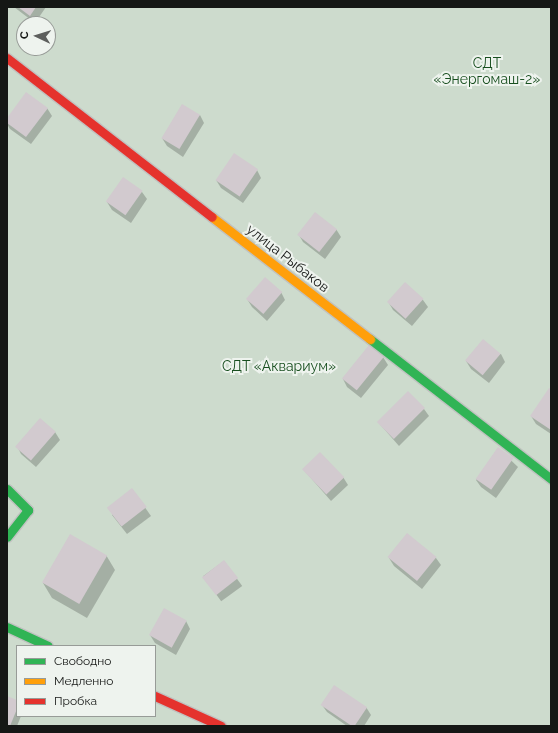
<!DOCTYPE html>
<meta charset="utf-8">
<style>
body{margin:0}
#map{position:relative;width:558px;height:733px;overflow:hidden;background:#e2e4e2;font-family:Raleway,sans-serif}
div>[style]{position:absolute}
.green>*{inset:0;background:#cddbcd}
.shadow>*{inset:0;background:#0003;transform-origin:0 0}
.building>*{inset:0;background:#d2cacf;transform-origin:0 0}
.roads{filter:drop-shadow(1px 0 #c0c2c0) drop-shadow(-1px 0 #c0c2c0) drop-shadow(0 1px #c0c2c0) drop-shadow(0 -1px #c0c2c0)}
.fast>*{height:9px;margin:-4.5px;padding:0 4.5px;transform-origin:4.5px;border-radius:4.5px;background:#30b455}
.slow>*{height:9px;margin:-4.5px;padding:0 4.5px;transform-origin:4.5px;border-radius:4.5px;background:#ff9f0a}
.jam>*{height:9px;margin:-4.5px;padding:0 4.5px;transform-origin:4.5px;border-radius:4.5px;background:#e5322d}
span{translate:-50% -50%;white-space:nowrap;text-align:center;line-height:1.15;-webkit-text-stroke:4px #eef3ee;paint-order:stroke}
.park-label{font-size:14px;color:#184f1f}
.street-label{font-size:14px;color:#151715}
.frame{position:absolute;inset:0;border:8px solid #151715;pointer-events:none}
.legend{position:absolute;left:16px;top:645px;width:140px;height:72px;box-sizing:border-box;background:#eef3ee;border:1px solid #979b97;margin:0;padding:5px 7px;list-style:none;font-size:12px;color:#151715}
.legend li{display:flex;align-items:center;gap:8px;height:20px}
.legend b{width:20px;border:1px solid #979b97}
.north{position:absolute;left:16px;top:16px;width:40px;height:40px;box-sizing:border-box;background:#eef3ee;border:1px solid #979b97;border-radius:50%;rotate:274deg;font-size:11px;font-weight:700;line-height:16px;text-align:center;color:#151715}
.north::after{content:'';display:block;margin:auto;width:14px;height:18px;background:#5d5f5d;clip-path:polygon(50% 0,100% 100%,50% 72%,0 100%)}
</style>
<div id="map">
<div class="green">
<i style="clip-path:polygon(evenodd,7px 7px,551px 7px,551px 726px,7px 726px,7px 7px,24px 24px,48px 24px,48px 48px,24px 48px,24px 24px,7px 7px,17px 646px,155px 646px,155px 716px,17px 716px,17px 646px)"></i>
</div>
<div class="shadow">
<i style="clip-path:polygon(14px 7px,46px 7px,35px 23px)"></i>
<i style="clip-path:polygon(47px 108px,52px 116px,31px 144px,10px 129px,7px 124px,7px 120px)"></i>
<i style="clip-path:polygon(200px 115px,204px 123px,183px 157px,167px 146px,162px 138px)"></i>
<i style="clip-path:polygon(257px 170px,261px 178px,243px 203px,221px 188px,216px 180px)"></i>
<i style="clip-path:polygon(142px 192px,147px 199px,131px 223px,112px 210px,107px 202px)"></i>
<i style="clip-path:polygon(336px 229px,341px 237px,325px 259px,303px 242px,299px 235px)"></i>
<i style="clip-path:polygon(405px 284px,423px 300px,428px 307px,412px 326px,393px 310px,389px 303px)"></i>
<i style="clip-path:polygon(281px 292px,285px 300px,267px 321px,252px 307px,247px 299px)"></i>
<i style="clip-path:polygon(501px 354px,505px 362px,489px 383px,471px 369px,466px 361px)"></i>
<i style="clip-path:polygon(383px 357px,388px 365px,361px 398px,347px 387px,343px 379px)"></i>
<i style="clip-path:polygon(551px 391px,551px 434px,536px 424px,531px 416px)"></i>
<i style="clip-path:polygon(424px 409px,429px 416px,399px 446px,378px 422px)"></i>
<i style="clip-path:polygon(55px 432px,60px 440px,36px 467px,21px 454px,17px 446px)"></i>
<i style="clip-path:polygon(498px 448px,518px 467px,496px 498px,481px 487px,476px 480px)"></i>
<i style="clip-path:polygon(303px 469px,343px 477px,348px 485px,331px 501px)"></i>
<i style="clip-path:polygon(132px 489px,151px 516px,127px 534px,112px 515px)"></i>
<i style="clip-path:polygon(106px 555px,115px 570px,87px 618px,52px 598px,43px 583px)"></i>
<i style="clip-path:polygon(389px 558px,436px 558px,441px 565px,422px 589px,394px 566px)"></i>
<i style="left:224px;top:561px;width:31px;height:26px;rotate:54deg"></i>
<i style="clip-path:polygon(186px 621px,190px 629px,176px 655px,155px 643px,150px 635px)"></i>
<i style="clip-path:polygon(7px 697px,17px 701px,17px 716px,21px 716px,17px 726px,7px 726px)"></i>
<i style="clip-path:polygon(322px 705px,366px 707px,371px 715px,364px 726px,347px 726px,327px 712px)"></i>
</div>
<div class="building">
<i style="clip-path:polygon(18px 7px,36px 7px,30px 16px)"></i>
<i style="clip-path:polygon(26px 92px,48px 108px,26px 137px,7px 123px,7px 118px)"></i>
<i style="left:182px;top:104px;width:21px;height:40px;rotate:31deg"></i>
<i style="left:234px;top:153px;width:29px;height:33px;rotate:34deg"></i>
<i style="left:123px;top:177px;width:24px;height:30px;rotate:35deg"></i>
<i style="left:315px;top:212px;width:28px;height:29px;rotate:38deg"></i>
<i style="left:265px;top:277px;width:23px;height:29px;rotate:41deg"></i>
<i style="left:405px;top:282px;width:25px;height:27px;rotate:42deg"></i>
<i style="left:483px;top:339px;width:23px;height:28px;rotate:40deg"></i>
<i style="left:369px;top:345px;width:19px;height:43px;rotate:39deg"></i>
<i style="clip-path:polygon(549px 388px,551px 389px,551px 430px,530px 416px)"></i>
<i style="left:408px;top:391px;width:24px;height:44px;rotate:45deg"></i>
<i style="left:40px;top:418px;width:21px;height:38px;rotate:41deg"></i>
<i style="left:498px;top:447px;width:19px;height:39px;rotate:35deg"></i>
<i style="left:320px;top:452px;width:35px;height:25px;rotate:46deg"></i>
<i style="left:132px;top:488px;width:24px;height:32px;rotate:52deg"></i>
<i style="left:407px;top:533px;width:38px;height:31px;rotate:39deg"></i>
<i style="left:70px;top:534px;width:43px;height:56px;rotate:30deg"></i>
<i style="left:224px;top:560px;width:23px;height:28px;rotate:52deg"></i>
<i style="left:164px;top:608px;width:26px;height:31px;rotate:29deg"></i>
<i style="left:334px;top:685px;width:40px;height:24px;rotate:34deg"></i>
<i style="clip-path:polygon(7px 696px,17px 700px,17px 709px,10px 726px,7px 726px)"></i>
</div>
<div class="roads">
<div class="fast">
<i style="left:370px;top:339px;width:229px;rotate:37.7deg"></i>
<i style="left:7px;top:489px;width:30px;rotate:45deg"></i>
<i style="left:28px;top:510px;width:34px;rotate:128deg"></i>
<i style="left:7px;top:627px;width:45px;rotate:24.9deg"></i>
</div>
<div class="slow">
<i style="left:212px;top:217px;width:200px;rotate:37.7deg"></i>
</div>
<div class="jam">
<i style="left:7px;top:58px;width:259px;rotate:37.8deg"></i>
<i style="left:155px;top:696px;width:72px;rotate:24.4deg"></i>
</div>
</div>
<div class="park-label">
<span style="left:487px;top:71px">СДТ<br>«Энергомаш-2»</span>
<span style="left:279px;top:366px">СДТ «Аквариум»</span>
</div>
<div class="street-label">
<span style="left:288px;top:258px;rotate:38deg">улица Рыбаков</span>
</div>
<div class="frame"></div>
<ul class="legend">
<li><b style="height:5px;background:#30b455"></b>Свободно</li>
<li><b style="height:5px;background:#ff9f0a"></b>Медленно</li>
<li><b style="height:5px;background:#e5322d"></b>Пробка</li>
</ul>
<div class="north">С</div>
</div>
